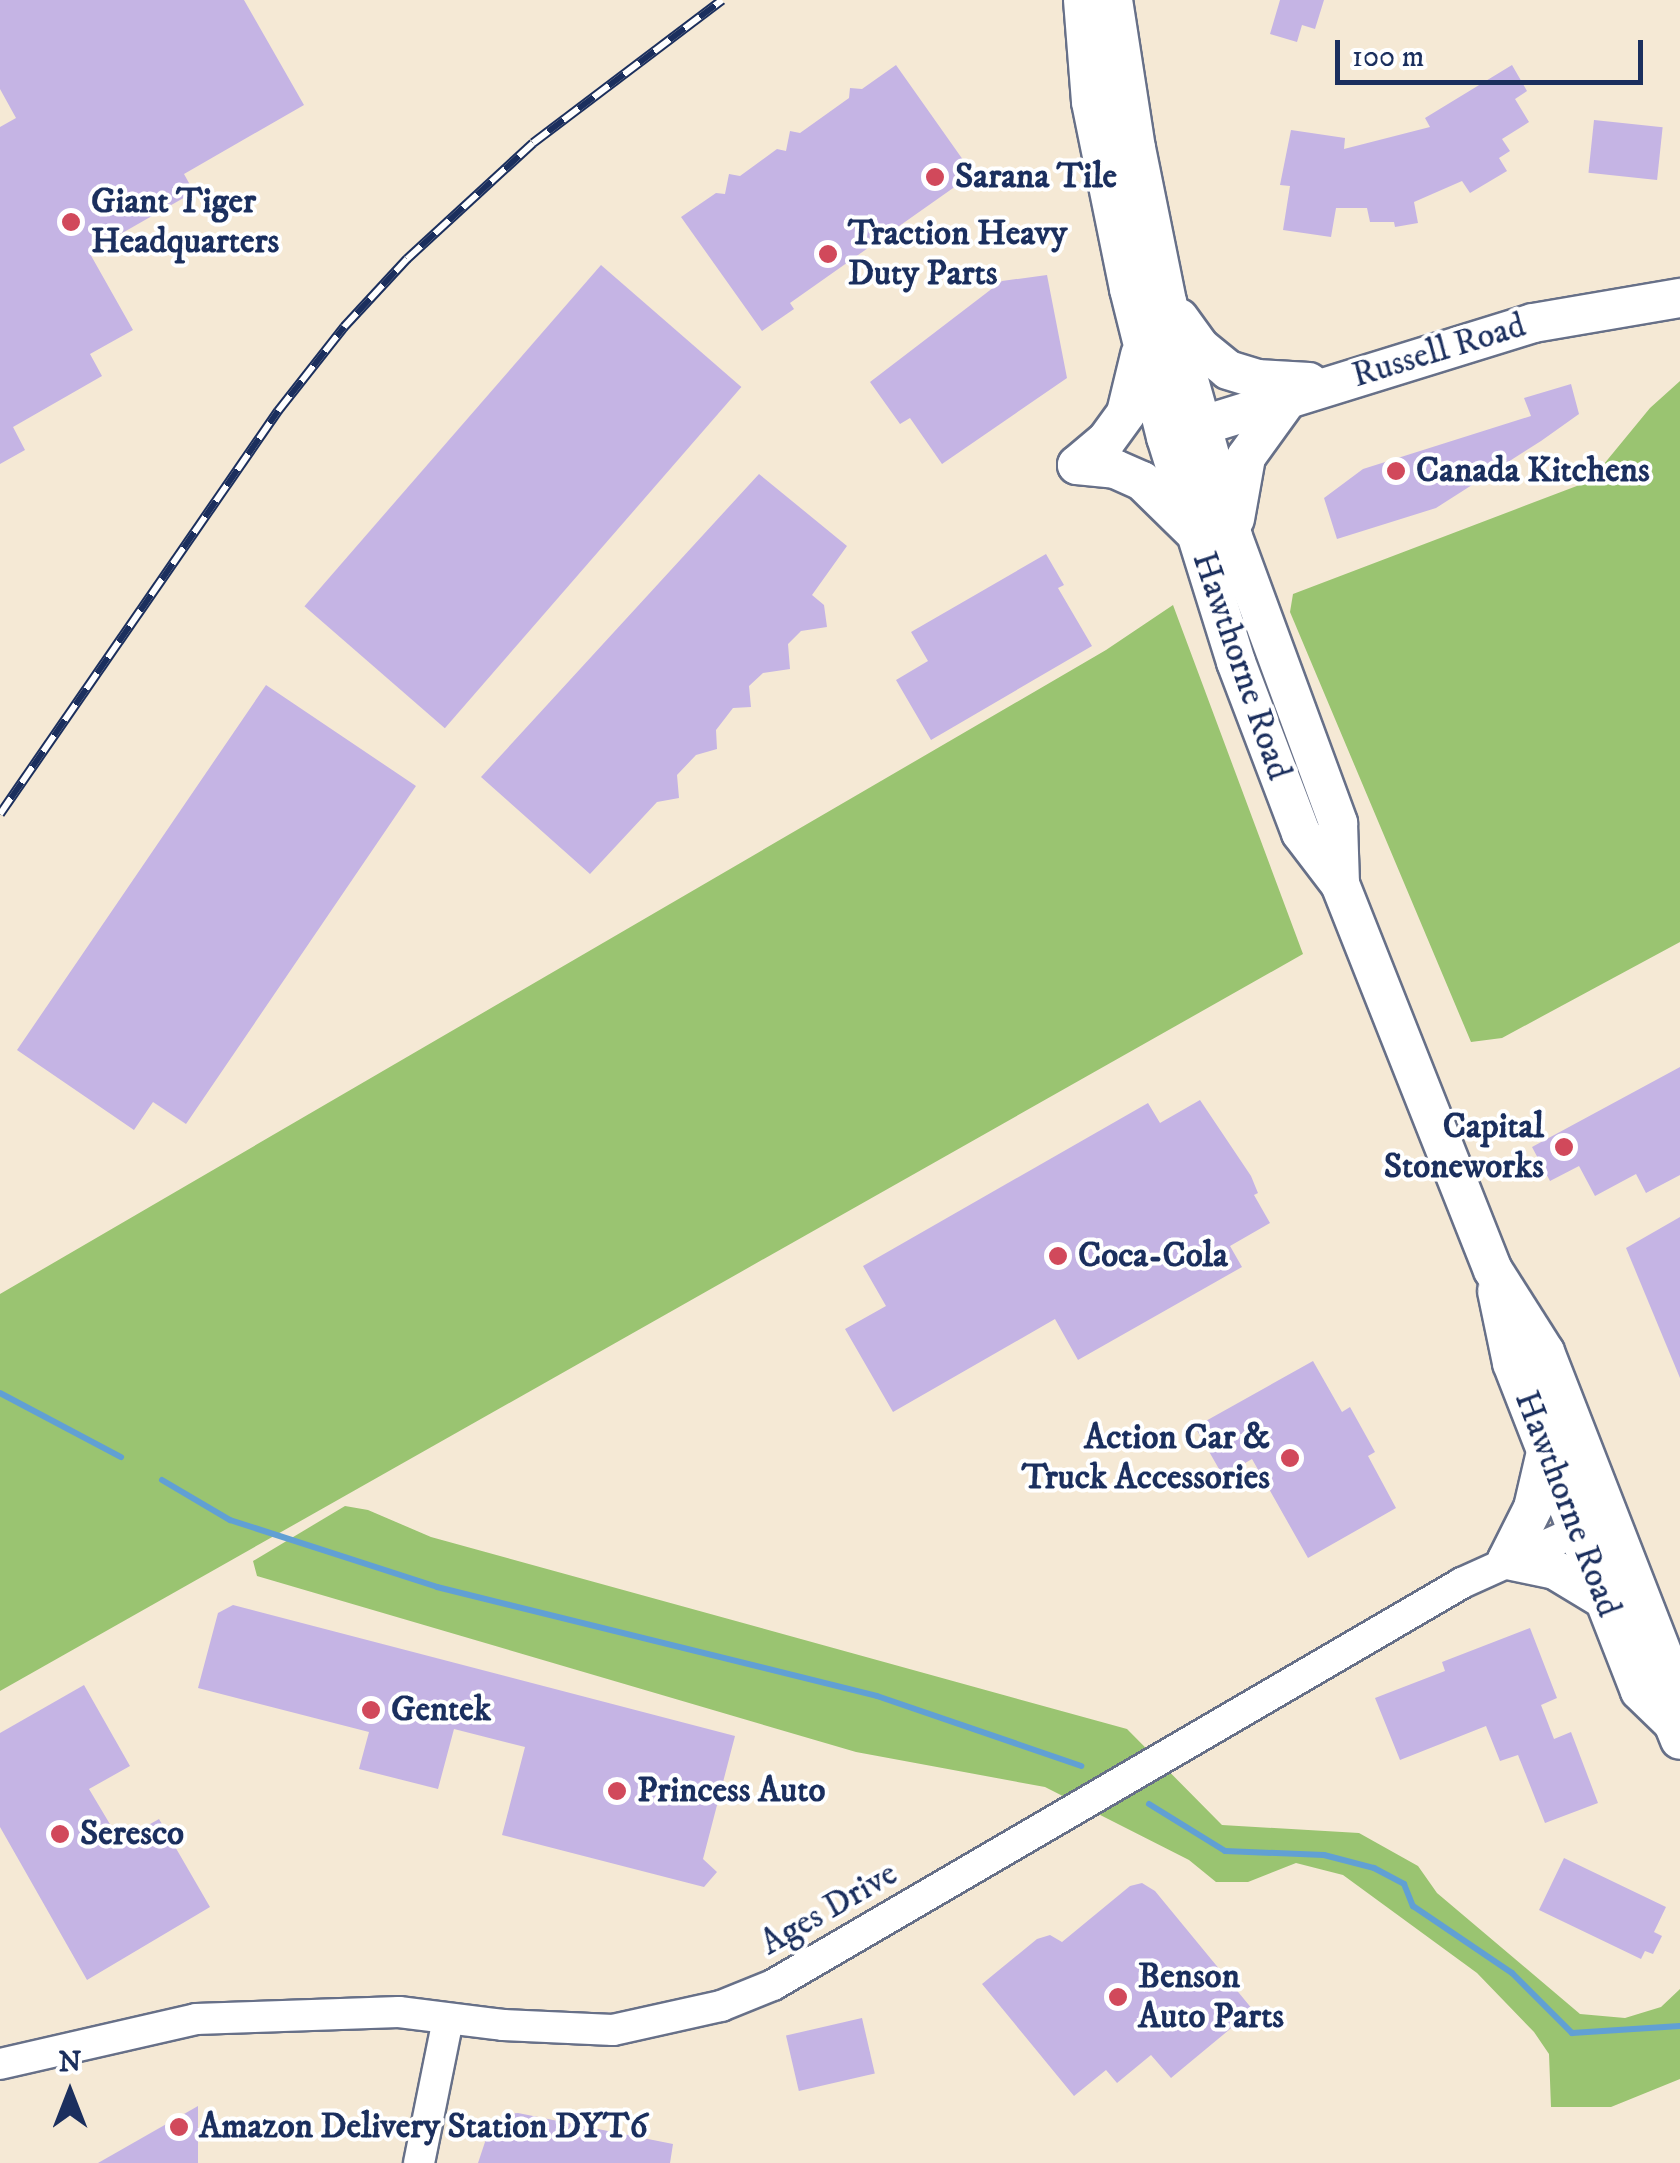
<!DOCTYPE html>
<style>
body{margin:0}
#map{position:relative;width:1680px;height:2163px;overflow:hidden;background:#f5e9d5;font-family:"IM FELL DW Pica",serif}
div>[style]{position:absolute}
.green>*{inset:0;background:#9ac471}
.stream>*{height:6px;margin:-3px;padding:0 3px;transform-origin:3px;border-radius:3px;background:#61a0d4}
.building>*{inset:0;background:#c5b4e4;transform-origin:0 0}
.roads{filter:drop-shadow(2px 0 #677088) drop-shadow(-2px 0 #677088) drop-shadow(0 2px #677088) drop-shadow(0 -2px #677088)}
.minor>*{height:30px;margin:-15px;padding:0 15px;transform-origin:15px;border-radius:15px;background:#fff}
.major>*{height:38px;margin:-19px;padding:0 19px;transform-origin:19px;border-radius:19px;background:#fff}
.rail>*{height:10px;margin-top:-5px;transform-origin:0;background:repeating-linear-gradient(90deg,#fff 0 19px,#1b2f5e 0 38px);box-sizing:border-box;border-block:2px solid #1b2f5e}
.dots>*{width:28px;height:28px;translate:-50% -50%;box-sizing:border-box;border:5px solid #fff;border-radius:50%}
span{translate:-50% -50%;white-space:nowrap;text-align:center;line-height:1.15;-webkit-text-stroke:8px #fff;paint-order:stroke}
.poi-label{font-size:35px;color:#1b2f5e;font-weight:700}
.left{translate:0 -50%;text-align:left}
.right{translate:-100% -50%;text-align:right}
.street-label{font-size:35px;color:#1b2f5e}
.north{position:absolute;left:20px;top:2043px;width:100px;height:100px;-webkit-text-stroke:8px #fff;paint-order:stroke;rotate:0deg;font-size:28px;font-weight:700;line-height:40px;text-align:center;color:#1b2f5e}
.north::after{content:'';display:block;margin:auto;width:35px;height:45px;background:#1b2f5e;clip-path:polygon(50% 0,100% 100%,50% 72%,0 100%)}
.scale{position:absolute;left:1335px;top:40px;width:308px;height:45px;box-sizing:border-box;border:5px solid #1b2f5e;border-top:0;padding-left:12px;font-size:30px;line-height:35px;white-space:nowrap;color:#1b2f5e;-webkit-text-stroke:8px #fff;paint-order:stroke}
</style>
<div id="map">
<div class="green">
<i style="clip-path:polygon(1680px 381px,1680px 942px,1502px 1038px,1471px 1042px,1290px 612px,1293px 594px,1590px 481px,1650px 408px)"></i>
<i style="clip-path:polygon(1173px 605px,1303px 954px,0 1691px,0 1294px,1106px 650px)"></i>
<i style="clip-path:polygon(345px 1506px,368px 1510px,431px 1537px,1127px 1729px,1222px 1825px,1359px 1833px,1418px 1866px,1437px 1893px,1580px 2014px,1625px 2018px,1661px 2007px,1680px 1989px,1680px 2079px,1611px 2107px,1551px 2107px,1549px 2054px,1534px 2032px,1477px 1973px,1343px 1875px,1296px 1863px,1248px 1882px,1216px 1882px,1189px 1860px,1045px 1787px,856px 1752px,257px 1576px,253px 1561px)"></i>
</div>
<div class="stream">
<i style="left:0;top:1393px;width:137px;rotate:27.9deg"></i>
<i style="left:162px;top:1480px;width:79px;rotate:30.5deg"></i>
<i style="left:230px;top:1520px;width:218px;rotate:17.9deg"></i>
<i style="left:437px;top:1587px;width:453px;rotate:13.9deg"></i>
<i style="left:877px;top:1696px;width:216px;rotate:18.9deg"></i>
<i style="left:1149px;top:1804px;width:89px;rotate:31.7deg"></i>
<i style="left:1225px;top:1851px;width:99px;rotate:2.3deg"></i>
<i style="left:1324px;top:1855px;width:52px;rotate:14.6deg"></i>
<i style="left:1374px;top:1868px;width:34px;rotate:28deg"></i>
<i style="left:1404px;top:1884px;width:24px;rotate:68deg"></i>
<i style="left:1413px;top:1906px;width:120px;rotate:34.1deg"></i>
<i style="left:1512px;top:1973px;width:85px;rotate:45deg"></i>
<i style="left:1572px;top:2033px;width:108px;rotate:-3.7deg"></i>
</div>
<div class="building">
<i style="clip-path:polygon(0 0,244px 0,304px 105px,184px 174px,194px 192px,89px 252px,133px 330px,90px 354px,102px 376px,13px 427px,25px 450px,0 464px,0 127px,16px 118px,0 89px)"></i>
<i style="clip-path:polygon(1280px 0,1324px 0,1315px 29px,1302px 25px,1297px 42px,1270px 34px)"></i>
<i style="clip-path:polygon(896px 65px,973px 174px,790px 303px,794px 309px,762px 331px,681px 217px,716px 193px,725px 194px,729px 174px,740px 176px,777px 149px,786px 151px,790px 131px,800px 133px,849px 98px,850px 88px,862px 89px)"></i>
<i style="clip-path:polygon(1512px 65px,1527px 91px,1515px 99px,1529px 122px,1502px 139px,1510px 151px,1499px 158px,1507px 171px,1470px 193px,1462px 181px,1414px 202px,1418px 223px,1395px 227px,1394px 222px,1370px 222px,1367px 208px,1336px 208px,1331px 237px,1283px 230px,1290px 186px,1280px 185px,1291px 130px,1345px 138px,1344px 149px,1430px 127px,1425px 118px)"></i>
<i style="left:1594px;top:120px;width:69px;height:53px;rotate:6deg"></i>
<i style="left:601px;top:265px;width:186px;height:452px;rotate:41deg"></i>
<i style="clip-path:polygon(1047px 275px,1067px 378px,942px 464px,910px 418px,900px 424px,870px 382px,1002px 281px)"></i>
<i style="clip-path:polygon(1571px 384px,1579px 414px,1541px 441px,1436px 508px,1337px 539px,1324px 498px,1363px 469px,1531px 416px,1524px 398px)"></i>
<i style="clip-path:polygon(759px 474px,847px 546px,812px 595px,824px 605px,827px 627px,801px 631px,788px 644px,790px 669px,763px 673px,749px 686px,751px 707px,733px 708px,716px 730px,717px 749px,696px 755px,677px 775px,679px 798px,657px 802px,590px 874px,481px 777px)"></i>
<i style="clip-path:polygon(1046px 554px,1064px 585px,1058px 588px,1092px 646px,931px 740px,896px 680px,928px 661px,911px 632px)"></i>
<i style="clip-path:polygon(266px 685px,416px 786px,186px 1124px,153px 1102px,134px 1130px,17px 1050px)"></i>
<i style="clip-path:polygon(1680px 1067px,1680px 1175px,1646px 1193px,1636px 1174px,1595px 1196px,1579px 1166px,1550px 1181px,1532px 1147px)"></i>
<i style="clip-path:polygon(1200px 1100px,1251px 1176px,1258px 1193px,1254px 1195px,1270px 1223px,1230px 1246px,1242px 1267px,1078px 1360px,1055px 1319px,893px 1412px,845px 1329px,886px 1306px,863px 1266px,1148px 1103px,1160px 1123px)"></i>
<i style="clip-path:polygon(1680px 1217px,1680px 1378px,1626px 1248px)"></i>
<i style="clip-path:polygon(1313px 1361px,1342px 1412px,1350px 1407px,1375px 1452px,1368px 1456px,1396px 1508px,1308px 1558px,1252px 1459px,1223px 1476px,1195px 1427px)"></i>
<i style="clip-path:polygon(233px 1605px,735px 1736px,703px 1859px,717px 1872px,704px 1887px,502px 1835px,525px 1747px,454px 1729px,438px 1789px,359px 1769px,369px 1732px,198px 1688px,218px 1613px)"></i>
<i style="clip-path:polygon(1530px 1628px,1557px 1698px,1541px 1705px,1554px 1739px,1571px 1732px,1598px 1803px,1545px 1823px,1518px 1755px,1500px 1761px,1486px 1726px,1400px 1760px,1375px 1698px,1445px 1671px,1442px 1662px)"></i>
<i style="clip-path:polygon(84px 1685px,130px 1766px,89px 1789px,120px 1841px,159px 1819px,210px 1907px,87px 1980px,0 1827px,0 1733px)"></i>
<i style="clip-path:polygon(1564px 1858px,1666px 1907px,1654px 1932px,1662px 1936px,1653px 1954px,1645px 1951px,1641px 1959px,1539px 1910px)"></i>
<i style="clip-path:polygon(1142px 1883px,1155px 1891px,1253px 2010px,1171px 2078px,1151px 2055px,1117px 2083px,1106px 2070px,1074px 2096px,982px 1984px,1037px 1939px,1050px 1935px,1062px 1942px,1130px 1886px)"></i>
<i style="left:862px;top:2018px;width:57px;height:78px;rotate:77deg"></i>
<i style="clip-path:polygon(198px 2106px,198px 2163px,98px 2163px)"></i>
<i style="clip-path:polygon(518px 2113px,673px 2144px,670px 2163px,478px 2163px,491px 2124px,506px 2114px)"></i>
</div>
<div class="roads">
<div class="minor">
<i style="left:0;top:2064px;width:201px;rotate:-12.9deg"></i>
<i style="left:196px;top:2019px;width:203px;rotate:-2deg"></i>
<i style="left:399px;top:2012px;width:105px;rotate:7.1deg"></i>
<i style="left:503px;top:2025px;width:110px;rotate:2.6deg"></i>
<i style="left:613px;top:2030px;width:111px;rotate:-12.5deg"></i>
<i style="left:721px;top:2006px;width:56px;rotate:-22deg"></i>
<i style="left:773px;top:1985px;width:798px;rotate:-30.26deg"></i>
<i style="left:1462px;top:1583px;width:148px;rotate:-24.3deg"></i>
<i style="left:419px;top:2163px;width:147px;rotate:-78.6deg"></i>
</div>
<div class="major">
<i style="left:1083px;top:0;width:102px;rotate:85.5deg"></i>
<i style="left:1091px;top:102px;width:191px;rotate:78.5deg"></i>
<i style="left:1129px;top:289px;width:153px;rotate:76deg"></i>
<i style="left:1166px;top:437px;width:236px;rotate:72.7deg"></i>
<i style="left:1236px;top:662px;width:183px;rotate:69.2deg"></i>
<i style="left:1301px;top:833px;width:64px;rotate:52.6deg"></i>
<i style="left:1340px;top:884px;width:415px;rotate:68.4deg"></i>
<i style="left:1493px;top:1270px;width:97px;rotate:57.6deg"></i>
<i style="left:1545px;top:1352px;width:353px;rotate:68.7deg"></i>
<i style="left:1673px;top:1681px;width:42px;rotate:90deg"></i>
<i style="left:1673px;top:1723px;width:18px;rotate:68deg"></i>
<i style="left:1113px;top:0;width:150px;rotate:81.2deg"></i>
<i style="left:1136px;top:148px;width:157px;rotate:78.6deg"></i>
<i style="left:1167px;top:302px;width:244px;rotate:74.3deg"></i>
<i style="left:1233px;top:537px;width:305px;rotate:69.8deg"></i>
<i style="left:1338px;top:823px;width:61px;rotate:88.1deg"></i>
<i style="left:1179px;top:318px;width:36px;rotate:54deg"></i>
<i style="left:1200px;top:347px;width:36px;rotate:39deg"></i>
<i style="left:1228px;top:370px;width:30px;rotate:17deg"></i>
<i style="left:1257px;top:379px;width:52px;rotate:3.3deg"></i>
<i style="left:1178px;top:433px;width:372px;rotate:-17.2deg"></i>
<i style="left:1533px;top:323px;width:149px;rotate:-9.7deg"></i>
<i style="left:1077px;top:465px;width:38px;rotate:-40deg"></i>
<i style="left:1106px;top:441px;width:34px;rotate:-54deg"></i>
<i style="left:1126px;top:413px;width:60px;rotate:-76.4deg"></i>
<i style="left:1077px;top:465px;width:38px;rotate:6deg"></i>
<i style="left:1115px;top:469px;width:30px;rotate:24deg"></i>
<i style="left:1142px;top:481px;width:70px;rotate:44.4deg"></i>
<i style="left:1235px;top:519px;width:63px;rotate:-79.9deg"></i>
<i style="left:1246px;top:457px;width:75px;rotate:-54.2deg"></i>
<i style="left:1497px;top:1291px;width:74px;rotate:78.2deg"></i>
<i style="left:1512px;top:1363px;width:352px;rotate:68.7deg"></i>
<i style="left:1640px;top:1691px;width:46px;rotate:44.1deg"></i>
<i style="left:1546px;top:1452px;width:57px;rotate:103.1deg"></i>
<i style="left:1533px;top:1508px;width:58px;rotate:116.6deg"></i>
<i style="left:1507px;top:1560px;width:49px;rotate:11.8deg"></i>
<i style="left:1555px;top:1570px;width:56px;rotate:31.1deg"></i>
</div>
</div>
<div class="rail">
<i style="left:0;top:814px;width:490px;rotate:-55.4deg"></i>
<i style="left:278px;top:411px;width:107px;rotate:-51.8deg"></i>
<i style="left:344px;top:327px;width:93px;rotate:-47.2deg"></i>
<i style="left:407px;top:259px;width:171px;rotate:-42.6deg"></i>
<i style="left:533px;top:143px;width:237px;rotate:-37.1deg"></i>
</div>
<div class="dots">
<i style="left:935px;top:177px;background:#d1495b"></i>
<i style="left:71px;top:222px;background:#d1495b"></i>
<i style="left:828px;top:254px;background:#d1495b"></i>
<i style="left:1396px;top:471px;background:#d1495b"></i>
<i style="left:1564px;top:1147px;background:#d1495b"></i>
<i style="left:1058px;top:1256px;background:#d1495b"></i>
<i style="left:1290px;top:1458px;background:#d1495b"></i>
<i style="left:371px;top:1710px;background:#d1495b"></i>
<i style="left:617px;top:1791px;background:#d1495b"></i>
<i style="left:60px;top:1834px;background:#d1495b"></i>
<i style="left:1118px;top:1997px;background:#d1495b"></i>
<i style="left:179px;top:2127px;background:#d1495b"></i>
</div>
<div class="poi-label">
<span class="left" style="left:955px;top:177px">Sarana Tile</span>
<span class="left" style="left:91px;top:222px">Giant Tiger<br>Headquarters</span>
<span class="left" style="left:848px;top:254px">Traction Heavy<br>Duty Parts</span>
<span class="left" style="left:1416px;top:471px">Canada Kitchens</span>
<span class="right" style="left:1544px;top:1147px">Capital<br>Stoneworks</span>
<span class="left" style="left:1078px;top:1256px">Coca-Cola</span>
<span class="right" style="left:1270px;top:1458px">Action Car &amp;<br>Truck Accessories</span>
<span class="left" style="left:391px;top:1710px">Gentek</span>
<span class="left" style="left:637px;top:1791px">Princess Auto</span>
<span class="left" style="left:80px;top:1834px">Seresco</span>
<span class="left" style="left:1138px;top:1997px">Benson<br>Auto Parts</span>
<span class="left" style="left:199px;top:2127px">Amazon Delivery Station DYT6</span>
</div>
<div class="street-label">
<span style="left:1439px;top:351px;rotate:-17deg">Russell Road</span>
<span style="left:1241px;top:666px;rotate:71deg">Hawthorne Road</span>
<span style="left:1567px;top:1504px;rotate:69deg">Hawthorne Road</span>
<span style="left:829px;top:1909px;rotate:-30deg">Ages Drive</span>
</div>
<div class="north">N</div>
<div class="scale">100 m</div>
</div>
